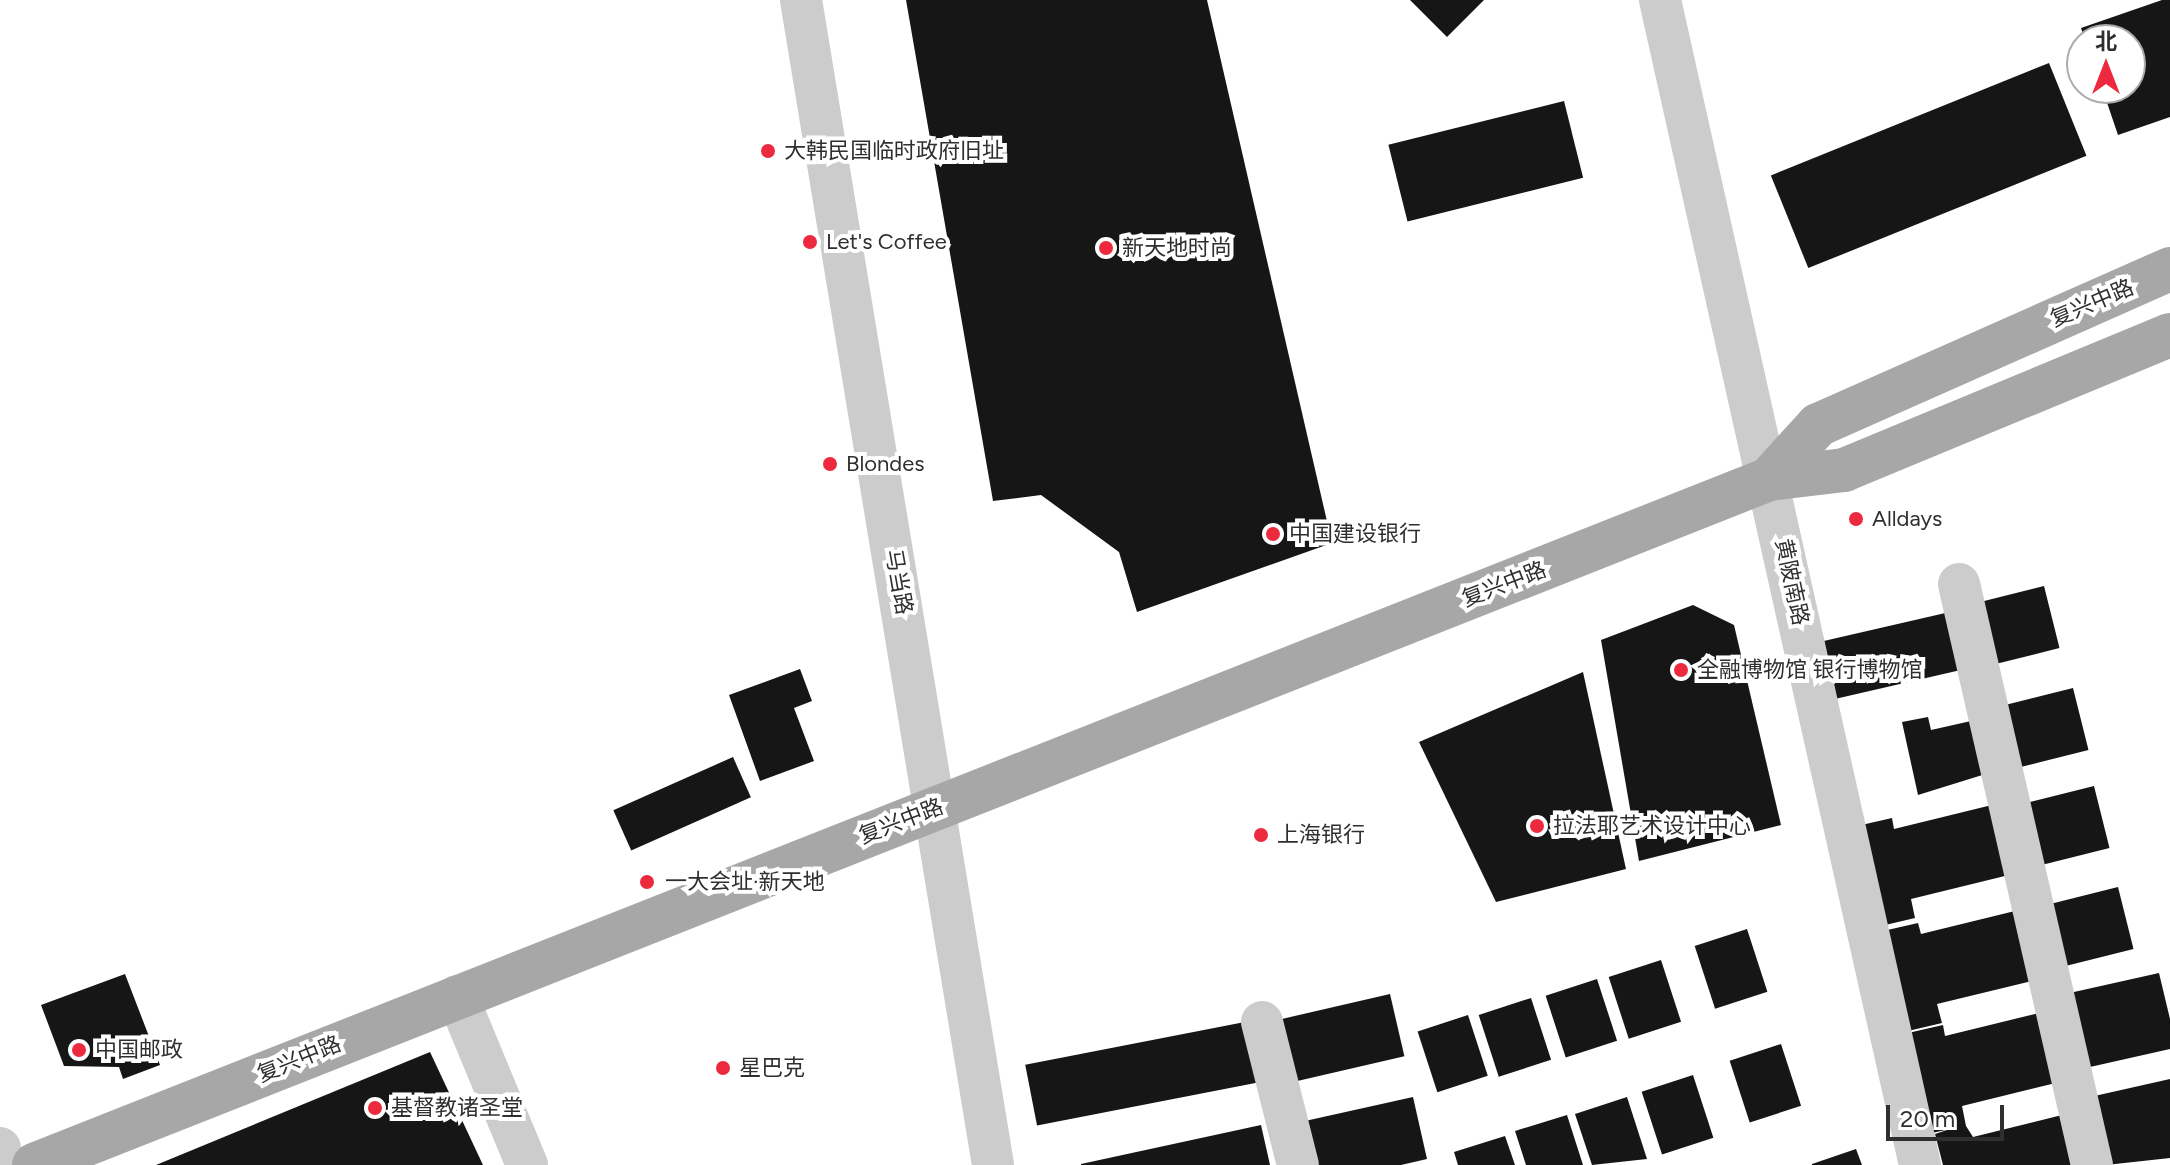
<!DOCTYPE html>
<meta charset="utf-8">
<style>
body{margin:0}
#map{position:relative;width:2170px;height:1165px;overflow:hidden;background:#fff;font-family:Figtree,"Noto Sans SC",sans-serif}
div>[style]{position:absolute}
.building>*{inset:0;background:#161616;transform-origin:0 0}
.minor>*{height:42px;margin:-21px;padding:0 21px;transform-origin:21px;border-radius:21px;background:#ccc}
.major>*{height:44px;margin:-22px;padding:0 22px;transform-origin:22px;border-radius:22px;background:#a7a7a7}
.dots>*{width:22px;height:22px;translate:-50% -50%;box-sizing:border-box;border:4px solid #fff;border-radius:50%}
span{translate:-50% -50%;white-space:nowrap;text-align:center;line-height:1.15;-webkit-text-stroke:8px #fff;paint-order:stroke}
.poi-label{font-size:22px;color:#2f2f2f}
.left{translate:0 -50%;text-align:left}
.street-label{font-size:22px;color:#2f2f2f}
.north{position:absolute;left:2066px;top:24px;width:80px;height:80px;box-sizing:border-box;background:#fff;border:2px solid #acacac;border-radius:50%;rotate:0deg;font-size:22px;font-weight:700;line-height:32px;text-align:center;color:#2f2f2f}
.north::after{content:'';display:block;margin:auto;width:28px;height:36px;background:#ed293d;clip-path:polygon(50% 0,100% 100%,50% 72%,0 100%)}
.scale{position:absolute;left:1886px;top:1105px;width:118px;height:36px;box-sizing:border-box;border:4px solid #2f2f2f;border-top:0;padding-left:10px;font-size:24px;line-height:28px;white-space:nowrap;color:#2f2f2f;-webkit-text-stroke:6px #fff;paint-order:stroke}
</style>
<div id="map">
<div class="building">
<i style="clip-path:polygon(906px 0,1207px 0,1332px 543px,1137px 612px,1119px 552px,1041px 495px,993px 501px)"></i>
<i style="clip-path:polygon(1410px 0,1484px 0,1447px 37px)"></i>
<i style="clip-path:polygon(2162px 0,2170px 0,2170px 117px,2118px 135px,2102px 88px,2130px 88px,2130px 40px,2085px 40px,2081px 28px)"></i>
<i style="left:2049px;top:63px;width:100px;height:300px;rotate:68deg"></i>
<i style="left:1564px;top:101px;width:79px;height:181px;rotate:76deg"></i>
<i style="left:2044px;top:586px;width:64px;height:72px;rotate:76deg"></i>
<i style="clip-path:polygon(1693px 605px,1734px 625px,1781px 825px,1639px 861px,1601px 640px)"></i>
<i style="left:1954px;top:611px;width:59px;height:137px;rotate:77deg"></i>
<i style="clip-path:polygon(800px 669px,812px 701px,794px 708px,814px 761px,760px 781px,729px 695px)"></i>
<i style="clip-path:polygon(1583px 672px,1626px 869px,1496px 902px,1419px 742px)"></i>
<i style="left:2073px;top:688px;width:64px;height:72px;rotate:76deg"></i>
<i style="clip-path:polygon(1928px 717px,1931px 730px,1980px 719px,1992px 772px,1918px 795px,1902px 722px)"></i>
<i style="left:733px;top:757px;width:44px;height:131px;rotate:66deg"></i>
<i style="left:2094px;top:786px;width:64px;height:72px;rotate:76deg"></i>
<i style="clip-path:polygon(1996px 804px,2013px 874px,1911px 899px,1915px 918px,1881px 926px,1857px 826px,1892px 818px,1894px 829px)"></i>
<i style="left:2118px;top:887px;width:64px;height:72px;rotate:76deg"></i>
<i style="clip-path:polygon(2023px 909px,2040px 979px,1937px 1004px,1942px 1023px,1908px 1031px,1883px 931px,1918px 923px,1921px 934px)"></i>
<i style="left:1747px;top:929px;width:66px;height:55px;rotate:72deg"></i>
<i style="left:1661px;top:960px;width:65px;height:55px;rotate:72deg"></i>
<i style="clip-path:polygon(2159px 973px,2170px 1019px,2170px 1049px,2081px 1069px,2065px 994px)"></i>
<i style="clip-path:polygon(125px 974px,160px 1065px,123px 1079px,119px 1067px,64px 1066px,41px 1005px)"></i>
<i style="left:1597px;top:979px;width:65px;height:54px;rotate:72deg"></i>
<i style="left:1390px;top:994px;width:64px;height:111px;rotate:77deg"></i>
<i style="left:1531px;top:998px;width:65px;height:55px;rotate:72deg"></i>
<i style="clip-path:polygon(2047px 1011px,2064px 1081px,1962px 1106px,1966px 1126px,1973px 1137px,2074px 1112px,2087px 1165px,1943px 1165px,1935px 1134px,1950px 1129px,1932px 1133px,1908px 1033px,1943px 1025px,1945px 1036px)"></i>
<i style="left:1468px;top:1015px;width:64px;height:53px;rotate:72deg"></i>
<i style="left:1250px;top:1021px;width:62px;height:229px;rotate:79deg"></i>
<i style="left:1781px;top:1044px;width:65px;height:54px;rotate:72deg"></i>
<i style="clip-path:polygon(430px 1052px,483px 1165px,156px 1165px)"></i>
<i style="left:1693px;top:1075px;width:66px;height:54px;rotate:72deg"></i>
<i style="clip-path:polygon(2170px 1079px,2170px 1158px,2106px 1165px,2090px 1097px)"></i>
<i style="clip-path:polygon(1413px 1097px,1427px 1159px,1401px 1165px,1314px 1165px,1305px 1121px)"></i>
<i style="clip-path:polygon(1627px 1097px,1647px 1159px,1592px 1165px,1575px 1114px)"></i>
<i style="clip-path:polygon(1567px 1115px,1583px 1165px,1526px 1165px,1515px 1131px)"></i>
<i style="clip-path:polygon(1261px 1125px,1270px 1165px,1081px 1165px,1081px 1164px)"></i>
<i style="clip-path:polygon(1505px 1136px,1515px 1165px,1458px 1165px,1454px 1152px)"></i>
<i style="clip-path:polygon(1856px 1149px,1862px 1165px,1812px 1165px,1812px 1164px)"></i>
</div>
<div class="minor">
<i style="left:801px;top:0;width:1181px;rotate:80.64deg"></i>
<i style="left:1660px;top:0;width:1194px;rotate:77.42deg"></i>
<i style="left:1959px;top:584px;width:596px;rotate:77.11deg"></i>
<i style="left:457px;top:996px;width:183px;rotate:67.5deg"></i>
<i style="left:1262px;top:1022px;width:147px;rotate:75.9deg"></i>
<i style="left:0;top:1148px;width:17px;rotate:87deg"></i>
</div>
<div class="major">
<i style="left:1769px;top:479px;width:73px;rotate:-47.8deg"></i>
<i style="left:1818px;top:425px;width:385px;rotate:-23.9deg"></i>
<i style="left:34px;top:1165px;width:1866px;rotate:-21.57deg"></i>
<i style="left:1769px;top:479px;width:76px;rotate:-6.8deg"></i>
<i style="left:1844px;top:470px;width:353px;rotate:-22.5deg"></i>
</div>
<div class="dots">
<i style="left:768px;top:151px;background:#ed293d"></i>
<i style="left:810px;top:242px;background:#ed293d"></i>
<i style="left:1106px;top:248px;background:#ed293d"></i>
<i style="left:830px;top:464px;background:#ed293d"></i>
<i style="left:1856px;top:519px;background:#ed293d"></i>
<i style="left:1273px;top:534px;background:#ed293d"></i>
<i style="left:1681px;top:670px;background:#ed293d"></i>
<i style="left:1537px;top:826px;background:#ed293d"></i>
<i style="left:1261px;top:835px;background:#ed293d"></i>
<i style="left:647px;top:882px;background:#ed293d"></i>
<i style="left:79px;top:1050px;background:#ed293d"></i>
<i style="left:723px;top:1068px;background:#ed293d"></i>
<i style="left:375px;top:1108px;background:#ed293d"></i>
</div>
<div class="poi-label">
<span class="left" style="left:784px;top:151px">大韩民国临时政府旧址</span>
<span class="left" style="left:826px;top:242px">Let's Coffee</span>
<span class="left" style="left:1122px;top:248px">新天地时尚</span>
<span class="left" style="left:846px;top:464px">Blondes</span>
<span class="left" style="left:1872px;top:519px">Alldays</span>
<span class="left" style="left:1289px;top:534px">中国建设银行</span>
<span class="left" style="left:1697px;top:670px">全融博物馆 银行博物馆</span>
<span class="left" style="left:1553px;top:826px">拉法耶艺术设计中心</span>
<span class="left" style="left:1277px;top:835px">上海银行</span>
<span class="left" style="left:665px;top:882px">一大会址·新天地</span>
<span class="left" style="left:95px;top:1050px">中国邮政</span>
<span class="left" style="left:739px;top:1068px">星巴克</span>
<span class="left" style="left:391px;top:1108px">基督教诸圣堂</span>
</div>
<div class="street-label">
<span style="left:2092px;top:303px;rotate:-23deg">复兴中路</span>
<span style="left:899px;top:582px;rotate:80deg">马当路</span>
<span style="left:1792px;top:582px;rotate:78deg">黄陂南路</span>
<span style="left:1504px;top:584px;rotate:-21deg">复兴中路</span>
<span style="left:901px;top:821px;rotate:-21deg">复兴中路</span>
<span style="left:299px;top:1059px;rotate:-22deg">复兴中路</span>
</div>
<div class="north">北</div>
<div class="scale">20 m</div>
</div>
